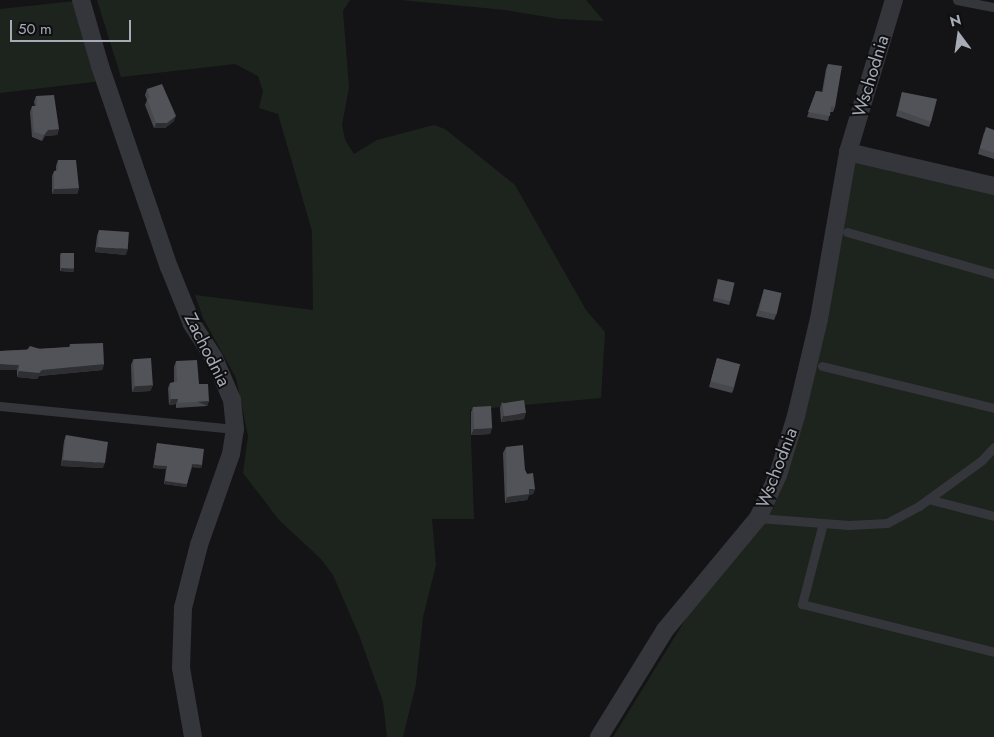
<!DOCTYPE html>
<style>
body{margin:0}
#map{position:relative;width:994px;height:737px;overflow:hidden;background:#141416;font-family:Jost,sans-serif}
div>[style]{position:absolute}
.green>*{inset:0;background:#1d241d}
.service>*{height:9px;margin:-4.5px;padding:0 4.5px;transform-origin:4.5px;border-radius:4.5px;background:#35363b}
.minor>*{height:18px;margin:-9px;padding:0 9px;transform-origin:9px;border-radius:9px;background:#35363b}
.wall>*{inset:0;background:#47484e}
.shaded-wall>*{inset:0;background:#2e2f33;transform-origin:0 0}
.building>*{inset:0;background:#515359;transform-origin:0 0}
span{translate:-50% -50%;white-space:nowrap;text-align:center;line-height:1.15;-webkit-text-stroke:4px #0f0f11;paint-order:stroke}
.street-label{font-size:18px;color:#a6abb6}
.north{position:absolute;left:934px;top:10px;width:50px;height:50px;-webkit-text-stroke:4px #0f0f11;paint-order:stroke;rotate:346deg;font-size:14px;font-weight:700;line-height:20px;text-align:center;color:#a6abb6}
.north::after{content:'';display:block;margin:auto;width:18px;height:22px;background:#a6abb6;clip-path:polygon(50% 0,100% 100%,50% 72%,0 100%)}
.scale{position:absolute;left:10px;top:20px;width:121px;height:22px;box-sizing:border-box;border:2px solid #a6abb6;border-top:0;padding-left:6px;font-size:15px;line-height:18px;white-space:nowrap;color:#a6abb6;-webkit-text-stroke:4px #0f0f11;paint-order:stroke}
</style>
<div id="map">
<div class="green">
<i style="clip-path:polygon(97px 0,350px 0,343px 11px,349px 87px,342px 125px,345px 140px,354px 154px,377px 140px,434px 125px,445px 129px,515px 185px,586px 310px,605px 332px,601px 398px,470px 410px,474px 519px,432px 519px,436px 565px,423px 617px,416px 684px,403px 737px,387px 737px,383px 702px,359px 635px,333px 575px,321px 559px,279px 520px,243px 473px,248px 436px,236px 378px,203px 318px,195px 295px,313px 310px,312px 231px,278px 114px,259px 108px,263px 91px,258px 76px,235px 64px,121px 77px)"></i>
<i style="clip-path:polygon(401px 0,586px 0,604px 21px,559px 19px,505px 10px)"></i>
<i style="clip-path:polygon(75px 1px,102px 81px,0 93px,0 9px)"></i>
<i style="clip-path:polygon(854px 146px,994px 184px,994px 737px,613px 737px,700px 596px,770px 503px)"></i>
</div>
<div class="service">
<i style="left:957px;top:0;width:38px;rotate:11deg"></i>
<i style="left:847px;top:232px;width:153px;rotate:15.9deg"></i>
<i style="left:822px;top:366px;width:177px;rotate:13.7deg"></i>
<i style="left:0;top:406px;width:236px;rotate:5.6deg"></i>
<i style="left:928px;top:499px;width:68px;rotate:14.4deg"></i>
<i style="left:758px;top:518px;width:91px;rotate:4.4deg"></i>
<i style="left:849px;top:525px;width:38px;rotate:-3deg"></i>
<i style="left:887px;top:523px;width:36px;rotate:-28deg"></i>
<i style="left:919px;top:506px;width:78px;rotate:-36.1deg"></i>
<i style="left:982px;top:460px;width:18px;rotate:-47deg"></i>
<i style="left:823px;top:523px;width:84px;rotate:104.5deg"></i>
<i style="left:802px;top:604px;width:198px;rotate:14deg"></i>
</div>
<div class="minor">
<i style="left:81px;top:0;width:69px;rotate:73.9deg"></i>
<i style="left:100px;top:66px;width:213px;rotate:71.1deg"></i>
<i style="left:169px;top:267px;width:61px;rotate:68deg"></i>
<i style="left:192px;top:324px;width:40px;rotate:57.1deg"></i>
<i style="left:214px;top:358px;width:46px;rotate:66.8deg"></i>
<i style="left:232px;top:400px;width:29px;rotate:84deg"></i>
<i style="left:235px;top:429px;width:25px;rotate:99deg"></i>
<i style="left:231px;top:454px;width:96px;rotate:109.4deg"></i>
<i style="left:199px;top:545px;width:65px;rotate:104.3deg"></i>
<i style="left:183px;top:608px;width:60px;rotate:91.9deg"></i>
<i style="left:181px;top:668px;width:70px;rotate:80.1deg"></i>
<i style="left:848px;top:152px;width:150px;rotate:13.1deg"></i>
<i style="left:599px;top:737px;width:126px;rotate:-58.3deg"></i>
<i style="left:665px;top:630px;width:146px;rotate:-50.3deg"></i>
<i style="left:758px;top:518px;width:47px;rotate:-65.1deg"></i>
<i style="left:778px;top:475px;width:62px;rotate:-73deg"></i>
<i style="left:796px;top:416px;width:100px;rotate:-76.7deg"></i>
<i style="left:819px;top:319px;width:169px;rotate:-80.1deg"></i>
<i style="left:848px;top:152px;width:159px;rotate:-73.2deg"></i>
</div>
<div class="wall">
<i style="clip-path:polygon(828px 64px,835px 107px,833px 112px,830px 112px,828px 121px,807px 117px,816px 91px,822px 92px,826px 69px)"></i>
<i style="clip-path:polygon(147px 89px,174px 121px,165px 128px,154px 128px,145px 105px,147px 100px,145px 95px)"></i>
<i style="clip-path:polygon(902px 92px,931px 122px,929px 127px,896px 116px)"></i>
<i style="clip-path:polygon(36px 96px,59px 129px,57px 135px,45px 136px,42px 141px,32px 137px,30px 112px,32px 106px,35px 106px,34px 102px)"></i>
<i style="clip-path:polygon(994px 130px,994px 159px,978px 154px,984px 133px)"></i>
<i style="clip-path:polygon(58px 160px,79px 188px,77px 194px,52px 194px,52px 176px,54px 171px,56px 171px,56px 166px)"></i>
<i style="clip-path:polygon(99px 230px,126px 255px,95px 252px,97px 236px)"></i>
<i style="clip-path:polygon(61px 253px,74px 269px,73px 272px,60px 271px,60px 255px)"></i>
<i style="clip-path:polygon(718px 279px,730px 302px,729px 305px,713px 301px)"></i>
<i style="clip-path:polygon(764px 289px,776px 315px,774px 320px,756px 316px)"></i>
<i style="clip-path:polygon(70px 344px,104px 364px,102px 370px,39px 376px,37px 379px,17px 377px,17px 370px,0 370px,0 351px,69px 347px)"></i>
<i style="clip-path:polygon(717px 358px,734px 388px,732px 393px,709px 387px)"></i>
<i style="clip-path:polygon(133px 360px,153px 385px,150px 391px,132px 392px,131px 365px)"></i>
<i style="clip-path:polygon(176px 361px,199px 384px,209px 401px,207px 406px,176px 408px,176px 404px,169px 405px,168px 388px,170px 383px,174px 382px,174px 367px)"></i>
<i style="clip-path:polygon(502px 402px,524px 419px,501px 422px,500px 408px)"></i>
<i style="clip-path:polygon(473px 407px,492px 428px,490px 434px,471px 435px,471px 412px)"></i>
<i style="clip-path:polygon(66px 435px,103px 468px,61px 466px,64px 441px)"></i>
<i style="clip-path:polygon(157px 443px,201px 468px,192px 467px,186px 487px,164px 484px,166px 469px,153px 468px)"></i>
<i style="clip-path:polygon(506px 447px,525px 470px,535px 489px,533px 494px,529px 495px,527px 500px,505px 503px,503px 453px)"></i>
</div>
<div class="shaded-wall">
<i style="clip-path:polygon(176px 116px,174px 121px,165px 128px,154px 128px,156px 123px)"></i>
<i style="clip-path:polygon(59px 129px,57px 135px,45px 136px,42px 141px,44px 135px,48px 130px)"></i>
<i style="clip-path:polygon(79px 188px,77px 194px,52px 194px,54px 189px)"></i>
<i style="clip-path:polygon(97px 247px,128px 249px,126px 255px,95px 252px)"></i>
<i style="left:61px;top:268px;width:13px;height:3px;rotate:4deg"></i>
<i style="clip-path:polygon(0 364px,19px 365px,17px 370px,0 370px)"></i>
<i style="clip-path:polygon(104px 364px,102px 370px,39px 376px,37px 379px,17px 377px,19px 371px)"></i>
<i style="clip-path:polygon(153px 385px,150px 391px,132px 392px,135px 386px)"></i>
<i style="clip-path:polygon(171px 399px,178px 399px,176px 404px,169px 405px)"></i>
<i style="left:209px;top:401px;width:5px;height:31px;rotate:112deg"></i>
<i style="clip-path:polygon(526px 413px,524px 419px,501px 422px,503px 416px)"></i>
<i style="clip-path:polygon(492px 428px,490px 434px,471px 435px,474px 429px)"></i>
<i style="clip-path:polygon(63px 460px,105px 463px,103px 468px,61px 466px)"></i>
<i style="left:192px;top:464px;width:10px;height:3px;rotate:6deg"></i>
<i style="left:154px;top:465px;width:13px;height:3px;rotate:4deg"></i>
<i style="left:165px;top:481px;width:22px;height:3px;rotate:8deg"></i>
<i style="clip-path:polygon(529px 489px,535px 489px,533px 494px,529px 495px,527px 500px,505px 503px,507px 497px)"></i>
</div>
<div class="building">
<i style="clip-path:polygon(828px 64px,842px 66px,835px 107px,831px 106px,830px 116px,808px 112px,816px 91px,823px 92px)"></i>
<i style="clip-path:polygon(162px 84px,176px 116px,167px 123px,156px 123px,147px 99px,150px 98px,147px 89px)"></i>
<i style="clip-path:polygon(902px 92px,937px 99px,931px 122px,898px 110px)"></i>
<i style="clip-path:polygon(54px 95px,59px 129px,48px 130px,44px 135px,34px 132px,32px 106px,37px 106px,36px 96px)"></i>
<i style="clip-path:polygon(986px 127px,994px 130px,994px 153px,980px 148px)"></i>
<i style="clip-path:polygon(58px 160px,76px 160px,79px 188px,54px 189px,54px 171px,58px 170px)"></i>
<i style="left:99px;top:230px;width:30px;height:17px;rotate:4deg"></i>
<i style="left:61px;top:253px;width:13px;height:15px"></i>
<i style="left:718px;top:279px;width:17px;height:19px;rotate:13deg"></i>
<i style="left:764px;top:289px;width:18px;height:22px;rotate:13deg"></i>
<i style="clip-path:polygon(103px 343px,104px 364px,42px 370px,39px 373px,19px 371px,19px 365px,0 364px,0 351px,27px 350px,30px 346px,40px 349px,71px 347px,70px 344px)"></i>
<i style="left:151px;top:358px;width:27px;height:18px;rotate:86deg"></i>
<i style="left:717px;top:358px;width:24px;height:24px;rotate:15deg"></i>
<i style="clip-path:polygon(197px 360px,199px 384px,208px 384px,209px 401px,178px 403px,178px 399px,171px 399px,170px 383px,177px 382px,176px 361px)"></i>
<i style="left:524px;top:400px;width:13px;height:22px;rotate:81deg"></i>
<i style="left:491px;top:406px;width:22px;height:18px;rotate:87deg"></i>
<i style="clip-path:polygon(66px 435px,108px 442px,105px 463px,63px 460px)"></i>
<i style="clip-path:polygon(157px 443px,204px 449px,202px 465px,192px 464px,187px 484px,165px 481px,167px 466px,154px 465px)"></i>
<i style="clip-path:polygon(523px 445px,525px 470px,527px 474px,533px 473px,535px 489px,529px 489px,529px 494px,507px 497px,506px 447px)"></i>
</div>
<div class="street-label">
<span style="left:871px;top:76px;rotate:-73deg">Wschodnia</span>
<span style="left:207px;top:350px;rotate:63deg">Zachodnia</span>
<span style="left:777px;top:468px;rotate:-69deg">Wschodnia</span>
</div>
<div class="north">N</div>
<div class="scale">50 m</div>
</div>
